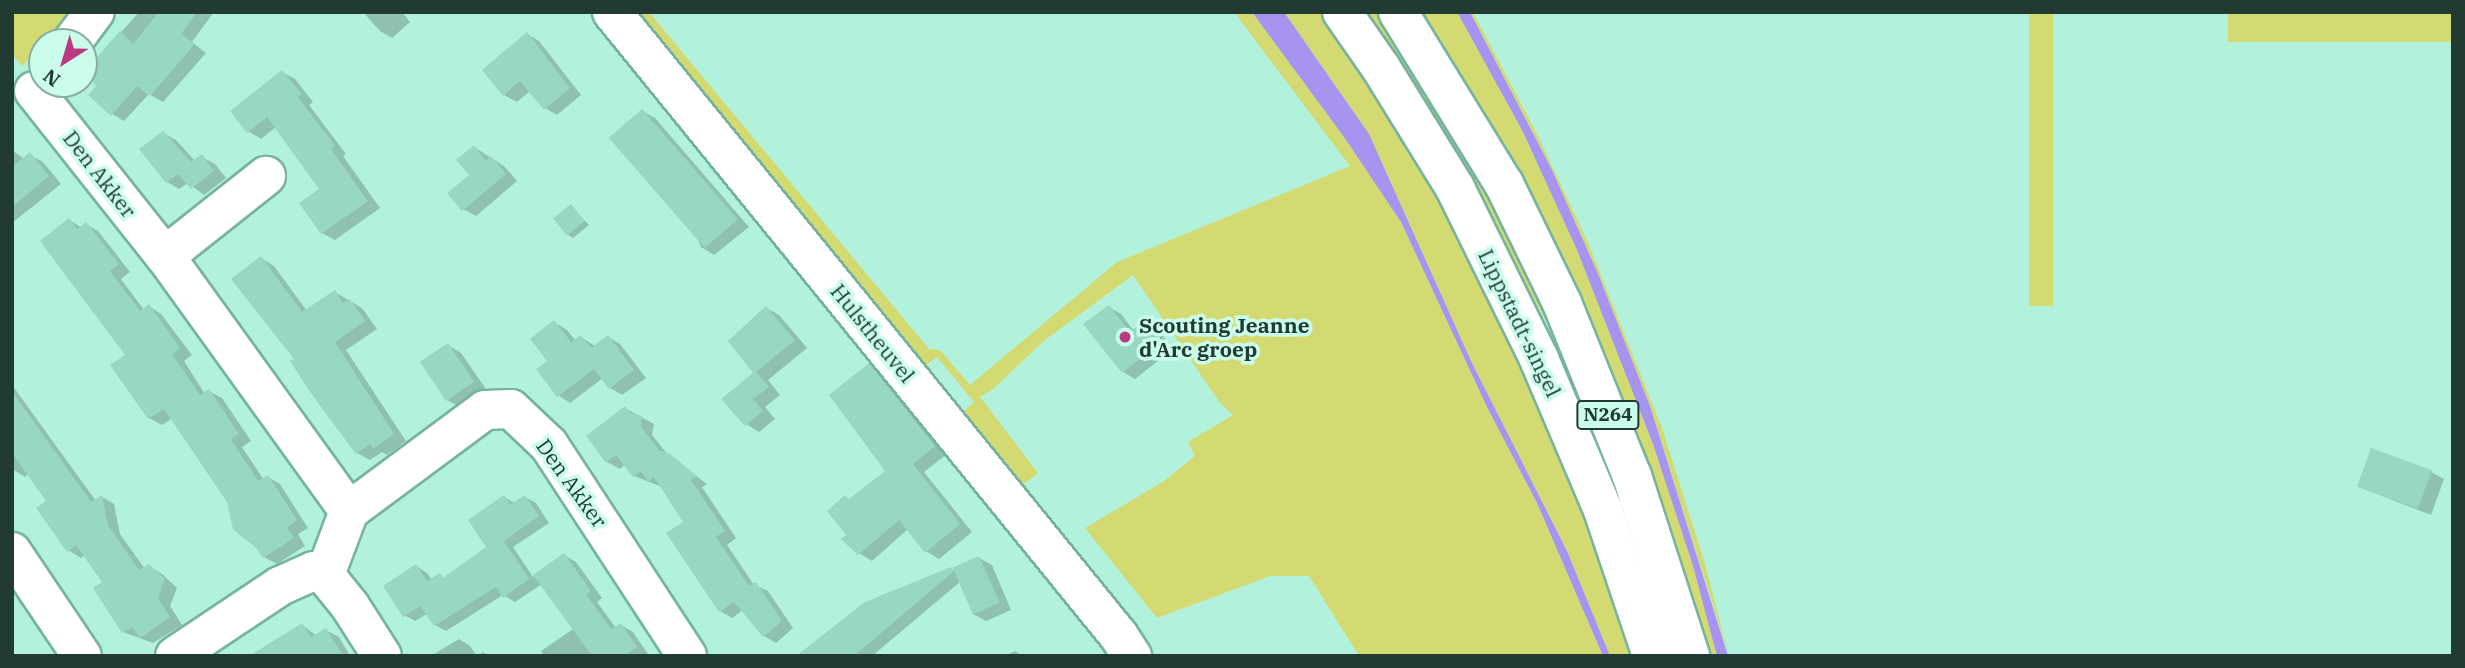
<!DOCTYPE html>
<style>
body{margin:0}
#map{position:relative;width:2465px;height:668px;overflow:hidden;background:#b2f2dc;font-family:"IBM Plex Serif",serif}
div>[style]{position:absolute}
.green>*{inset:0;background:#d4da72;transform-origin:0 0}
.water>*{inset:0;background:#a694f0}
.shadow>*{inset:0;background:#0003}
.building>*{inset:0;background:#98d7c2;transform-origin:0 0}
.roads{filter:drop-shadow(2px 0 #76b4a0) drop-shadow(-2px 0 #76b4a0) drop-shadow(0 2px #76b4a0) drop-shadow(0 -2px #76b4a0)}
.minor>*{height:38px;margin:-19px;padding:0 19px;transform-origin:19px;border-radius:19px;background:#fff}
.major>*{height:38px;margin:-19px;padding:0 19px;transform-origin:19px;border-radius:19px;background:#fff}
.dots>*{width:19px;height:19px;translate:-50% -50%;box-sizing:border-box;border:4px solid #cafdeb;border-radius:50%}
span{translate:-50% -50%;white-space:nowrap;text-align:center;line-height:1.15;-webkit-text-stroke:7px #cafdeb;paint-order:stroke}
.shield-label span{padding:2px 5px;background:#cafdeb;border:2px solid;border-radius:5px;-webkit-text-stroke-width:0}
.shield-label{font-size:19px;color:#213b33;font-weight:700}
.street-label{font-size:21px;color:#213b33}
.poi-label{font-size:21px;color:#213b33;font-weight:700}
.left{translate:0 -50%;text-align:left}
.frame{position:absolute;inset:0;border:14px solid #213b33;pointer-events:none}
.north{position:absolute;left:28px;top:28px;width:70px;height:70px;box-sizing:border-box;background:#cafdeb;border:2px solid #86afa1;border-radius:50%;rotate:217deg;font-size:19px;font-weight:700;line-height:28px;text-align:center;color:#213b33}
.north::after{content:'';display:block;margin:auto;width:24px;height:32px;background:#bc397f;clip-path:polygon(50% 0,100% 100%,50% 72%,0 100%)}
</style>
<div id="map">
<div class="green">
<i style="clip-path:polygon(12px 12px,70px 12px,22px 66px,12px 54px)"></i>
<i style="clip-path:polygon(627px 12px,649px 12px,929px 349px,940px 350px,970px 385px,1117px 262px,1350px 166px,1234px 12px,1252px 12px,1344px 137px,1401px 222px,1487px 407px,1537px 503px,1603px 656px,1359px 656px,1309px 576px,1270px 576px,1157px 618px,1085px 528px,1164px 481px,1195px 456px,1188px 442px,1233px 415px,1220px 403px,1133px 275px,1045px 340px,993px 389px,980px 397px,1038px 473px,1016px 490px,956px 418px,974px 402px,937px 357px,917px 372px)"></i>
<i style="clip-path:polygon(1284px 12px,1322px 12px,1359px 62px,1403px 129px,1523px 344px,1643px 656px,1610px 656px,1567px 551px,1471px 361px,1369px 134px)"></i>
<i style="clip-path:polygon(1360px 12px,1382px 12px,1477px 166px,1629px 488px,1632px 568px,1595px 434px,1548px 324px,1440px 130px)"></i>
<i style="clip-path:polygon(1420px 12px,1457px 12px,1522px 130px,1577px 250px,1653px 444px,1693px 566px,1717px 656px,1699px 656px)"></i>
<i style="clip-path:polygon(1470px 12px,1473px 12px,1536px 132px,1587px 240px,1662px 428px,1705px 564px,1729px 656px,1650px 406px,1599px 276px,1552px 170px)"></i>
<i style="left:2029px;top:12px;width:24px;height:294px"></i>
<i style="left:2228px;top:12px;width:225px;height:30px"></i>
</div>
<div class="water">
<i style="clip-path:polygon(1252px 12px,1284px 12px,1369px 134px,1471px 361px,1567px 551px,1610px 656px,1603px 656px,1537px 503px,1487px 407px,1401px 222px,1344px 137px)"></i>
<i style="clip-path:polygon(1457px 12px,1470px 12px,1552px 170px,1599px 276px,1650px 406px,1728px 656px,1717px 656px,1693px 566px,1653px 444px,1577px 250px,1522px 130px)"></i>
</div>
<div class="shadow">
<i style="clip-path:polygon(139px 12px,214px 12px,192px 42px,206px 53px,163px 102px,149px 94px,124px 121px,112px 114px,98px 85px,85px 73px)"></i>
<i style="clip-path:polygon(363px 12px,402px 12px,410px 22px,392px 38px,380px 31px)"></i>
<i style="clip-path:polygon(527px 34px,539px 41px,581px 95px,557px 115px,545px 108px,530px 91px,517px 102px,504px 95px)"></i>
<i style="clip-path:polygon(282px 72px,295px 79px,313px 102px,309px 105px,346px 154px,343px 156px,380px 208px,335px 240px,322px 233px,301px 203px,321px 189px,276px 127px,261px 139px,248px 131px)"></i>
<i style="clip-path:polygon(642px 111px,655px 118px,749px 227px,714px 255px,701px 247px)"></i>
<i style="clip-path:polygon(163px 133px,176px 140px,195px 161px,202px 157px,215px 164px,226px 178px,204px 195px,188px 183px,179px 189px,167px 182px)"></i>
<i style="clip-path:polygon(474px 147px,504px 166px,517px 181px,476px 216px,463px 209px)"></i>
<i style="clip-path:polygon(12px 150px,24px 159px,30px 155px,43px 162px,61px 184px,12px 223px)"></i>
<i style="clip-path:polygon(571px 206px,589px 225px,573px 238px,568px 235px)"></i>
<i style="clip-path:polygon(69px 220px,81px 227px,86px 224px,98px 231px,130px 272px,121px 279px,144px 310px,149px 306px,161px 314px,192px 355px,184px 361px,205px 394px,209px 391px,222px 398px,251px 441px,242px 447px,264px 480px,268px 477px,280px 484px,308px 528px,298px 534px,305px 546px,277px 564px,264px 557px,173px 418px,162px 425px,149px 418px,127px 355px)"></i>
<i style="clip-path:polygon(261px 258px,274px 266px,307px 311px,335px 292px,362px 308px,377px 329px,346px 350px,406px 441px,387px 455px,382px 452px,370px 460px,357px 453px,296px 360px)"></i>
<i style="clip-path:polygon(1109px 307px,1121px 314px,1134px 331px,1146px 322px,1158px 330px,1173px 349px,1135px 379px,1123px 372px)"></i>
<i style="clip-path:polygon(767px 308px,779px 315px,807px 348px,768px 380px,780px 395px,765px 407px,775px 419px,759px 432px,746px 424px)"></i>
<i style="clip-path:polygon(554px 322px,567px 330px,576px 341px,581px 337px,595px 346px,608px 337px,620px 344px,646px 378px,622px 395px,610px 388px,603px 378px,570px 403px,558px 395px,549px 362px)"></i>
<i style="clip-path:polygon(448px 345px,461px 353px,486px 389px,460px 407px,447px 400px)"></i>
<i style="clip-path:polygon(869px 365px,882px 372px,947px 454px,924px 472px,972px 532px,939px 559px,926px 551px,908px 529px,872px 561px,859px 553px,848px 535px,850px 500px,888px 471px)"></i>
<i style="clip-path:polygon(12px 385px,96px 501px,102px 497px,114px 504px,120px 534px,145px 569px,149px 566px,162px 574px,177px 588px,170px 606px,182px 625px,153px 643px,123px 632px,104px 582px,85px 555px,81px 558px,68px 550px,48px 501px,29px 474px,25px 477px,12px 469px)"></i>
<i style="clip-path:polygon(625px 408px,654px 424px,652px 435px,668px 455px,707px 484px,702px 487px,736px 538px,727px 545px,754px 585px,768px 591px,793px 628px,776px 643px,764px 636px,743px 610px,732px 618px,720px 611px,685px 523px,662px 487px,634px 476px,625px 464px,620px 469px,607px 462px)"></i>
<i style="clip-path:polygon(2431px 472px,2444px 479px,2431px 515px,2359px 487px)"></i>
<i style="clip-path:polygon(504px 497px,515px 503px,525px 497px,536px 503px,549px 523px,513px 547px,533px 577px,564px 555px,576px 562px,602px 598px,597px 602px,616px 628px,621px 625px,633px 632px,648px 654px,544px 656px,541px 651px,573px 629px,542px 584px,515px 602px,503px 595px,446px 631px,435px 625px,427px 614px,415px 621px,404px 615px,416px 566px,427px 573px,432px 580px,440px 575px,445px 579px,489px 548px)"></i>
<i style="clip-path:polygon(979px 558px,992px 565px,1011px 610px,986px 621px,973px 614px,960px 582px,872px 656px,853px 656px,951px 569px,956px 572px)"></i>
<i style="clip-path:polygon(302px 625px,317px 636px,326px 630px,339px 637px,350px 656px,262px 656px)"></i>
<i style="clip-path:polygon(459px 639px,470px 646px,477px 656px,483px 652px,489px 656px,431px 656px)"></i>
<i style="clip-path:polygon(1015px 651px,1023px 656px,1006px 656px)"></i>
</div>
<div class="building">
<i style="clip-path:polygon(159px 12px,197px 12px,181px 34px,195px 44px,150px 96px,137px 86px,111px 116px,88px 95px,96px 86px,84px 72px,120px 31px,133px 44px)"></i>
<i style="clip-path:polygon(527px 32px,570px 88px,544px 110px,520px 81px,503px 96px,482px 70px)"></i>
<i style="clip-path:polygon(282px 70px,302px 94px,298px 97px,335px 146px,331px 149px,368px 201px,321px 234px,299px 203px,319px 189px,267px 117px,247px 133px,230px 111px)"></i>
<i style="left:642px;top:109px;width:146px;height:44px;rotate:49deg"></i>
<i style="clip-path:polygon(163px 131px,191px 162px,202px 154px,214px 171px,191px 189px,178px 174px,166px 183px,139px 149px)"></i>
<i style="clip-path:polygon(474px 145px,486px 161px,491px 156px,506px 174px,462px 211px,447px 193px,469px 175px,456px 160px)"></i>
<i style="clip-path:polygon(30px 152px,49px 176px,12px 207px,12px 167px)"></i>
<i style="left:571px;top:204px;width:22px;height:23px;rotate:51deg"></i>
<i style="clip-path:polygon(69px 218px,77px 229px,86px 222px,119px 264px,110px 271px,140px 311px,149px 304px,180px 348px,172px 354px,200px 395px,209px 389px,239px 434px,231px 439px,258px 481px,268px 475px,297px 520px,287px 527px,294px 538px,263px 558px,256px 548px,233px 529px,227px 502px,164px 409px,148px 419px,110px 365px,125px 355px,40px 241px)"></i>
<i style="clip-path:polygon(261px 256px,302px 312px,335px 290px,343px 303px,350px 299px,365px 321px,335px 342px,394px 434px,373px 449px,370px 444px,356px 454px,310px 392px,290px 361px,294px 359px,231px 279px)"></i>
<i style="clip-path:polygon(1109px 305px,1130px 332px,1145px 320px,1162px 341px,1122px 373px,1083px 324px)"></i>
<i style="clip-path:polygon(766px 306px,795px 340px,756px 372px,769px 387px,753px 399px,763px 411px,745px 426px,721px 399px,753px 373px,728px 341px)"></i>
<i style="clip-path:polygon(554px 320px,571px 342px,581px 335px,591px 348px,608px 335px,634px 370px,609px 389px,594px 369px,557px 397px,536px 369px,547px 361px,530px 339px)"></i>
<i style="left:448px;top:343px;width:47px;height:34px;rotate:56deg"></i>
<i style="clip-path:polygon(869px 363px,935px 446px,913px 464px,960px 524px,925px 553px,899px 520px,858px 555px,841px 539px,846px 535px,827px 511px,845px 495px,849px 499px,885px 471px,829px 395px)"></i>
<i style="clip-path:polygon(12px 391px,91px 502px,102px 495px,108px 525px,139px 570px,149px 564px,165px 579px,158px 598px,170px 617px,140px 638px,132px 627px,122px 633px,93px 588px,102px 582px,76px 545px,67px 552px,36px 508px,46px 501px,12px 453px)"></i>
<i style="clip-path:polygon(625px 406px,630px 413px,642px 416px,641px 427px,659px 450px,670px 454px,697px 476px,691px 480px,725px 531px,716px 537px,749px 586px,756px 582px,782px 621px,763px 637px,734px 602px,719px 612px,666px 533px,683px 522px,654px 477px,648px 482px,641px 471px,633px 477px,616px 455px,606px 463px,586px 436px)"></i>
<i style="left:2371px;top:448px;width:65px;height:41px;rotate:20deg"></i>
<i style="clip-path:polygon(504px 495px,510px 505px,525px 495px,539px 516px,504px 541px,529px 579px,503px 598px,496px 587px,434px 626px,420px 606px,403px 617px,383px 586px,416px 564px,427px 581px,440px 573px,443px 578px,486px 547px,468px 520px)"></i>
<i style="clip-path:polygon(564px 553px,591px 591px,586px 594px,611px 629px,621px 623px,637px 647px,624px 656px,592px 656px,533px 575px)"></i>
<i style="left:979px;top:556px;width:51px;height:29px;rotate:66deg"></i>
<i style="clip-path:polygon(951px 567px,953px 572px,854px 656px,796px 656px,865px 602px)"></i>
<i style="clip-path:polygon(302px 623px,311px 637px,326px 628px,343px 656px,249px 656px)"></i>
</div>
<div class="roads">
<div class="minor">
<i style="left:612px;top:12px;width:804px;rotate:50.91deg"></i>
<i style="left:1119px;top:636px;width:24px;rotate:57deg"></i>
<i style="left:72px;top:42px;width:38px;rotate:-53deg"></i>
<i style="left:34px;top:91px;width:211px;rotate:51.6deg"></i>
<i style="left:165px;top:256px;width:314px;rotate:54.2deg"></i>
<i style="left:349px;top:511px;width:68px;rotate:110.6deg"></i>
<i style="left:325px;top:575px;width:40px;rotate:51deg"></i>
<i style="left:350px;top:606px;width:59px;rotate:57.4deg"></i>
<i style="left:165px;top:256px;width:129px;rotate:-38.4deg"></i>
<i style="left:349px;top:511px;width:169px;rotate:-36.6deg"></i>
<i style="left:485px;top:410px;width:26px;rotate:-2deg"></i>
<i style="left:511px;top:409px;width:52px;rotate:43.5deg"></i>
<i style="left:549px;top:445px;width:252px;rotate:56.8deg"></i>
<i style="left:12px;top:552px;width:125px;rotate:56.1deg"></i>
<i style="left:175px;top:656px;width:126px;rotate:-33.7deg"></i>
<i style="left:280px;top:586px;width:37px;rotate:-24deg"></i>
<i style="left:314px;top:571px;width:12px;rotate:20deg"></i>
</div>
<div class="major">
<i style="left:1342px;top:12px;width:68px;rotate:55.1deg"></i>
<i style="left:1381px;top:68px;width:141px;rotate:58.3deg"></i>
<i style="left:1455px;top:188px;width:191px;rotate:63.8deg"></i>
<i style="left:1539px;top:359px;width:164px;rotate:67deg"></i>
<i style="left:1603px;top:510px;width:154px;rotate:71.4deg"></i>
<i style="left:1398px;top:12px;width:202px;rotate:58.4deg"></i>
<i style="left:1504px;top:184px;width:132px;rotate:64deg"></i>
<i style="left:1562px;top:303px;width:187px;rotate:68deg"></i>
<i style="left:1632px;top:476px;width:189px;rotate:72.1deg"></i>
</div>
</div>
<div class="dots">
<i style="left:1125px;top:337px;background:#bc397f"></i>
</div>
<div class="shield-label">
<span style="left:1608px;top:415px">N264</span>
</div>
<div class="street-label">
<span style="left:100px;top:174px;rotate:52deg">Den Akker</span>
<span style="left:1520px;top:323px;rotate:64deg">Lippstadt-singel</span>
<span style="left:873px;top:333px;rotate:51deg">Hulstheuvel</span>
<span style="left:572px;top:483px;rotate:54deg">Den Akker</span>
</div>
<div class="poi-label">
<span class="left" style="left:1139px;top:337px">Scouting Jeanne<br>d'Arc groep</span>
</div>
<div class="frame"></div>
<div class="north">N</div>
</div>
